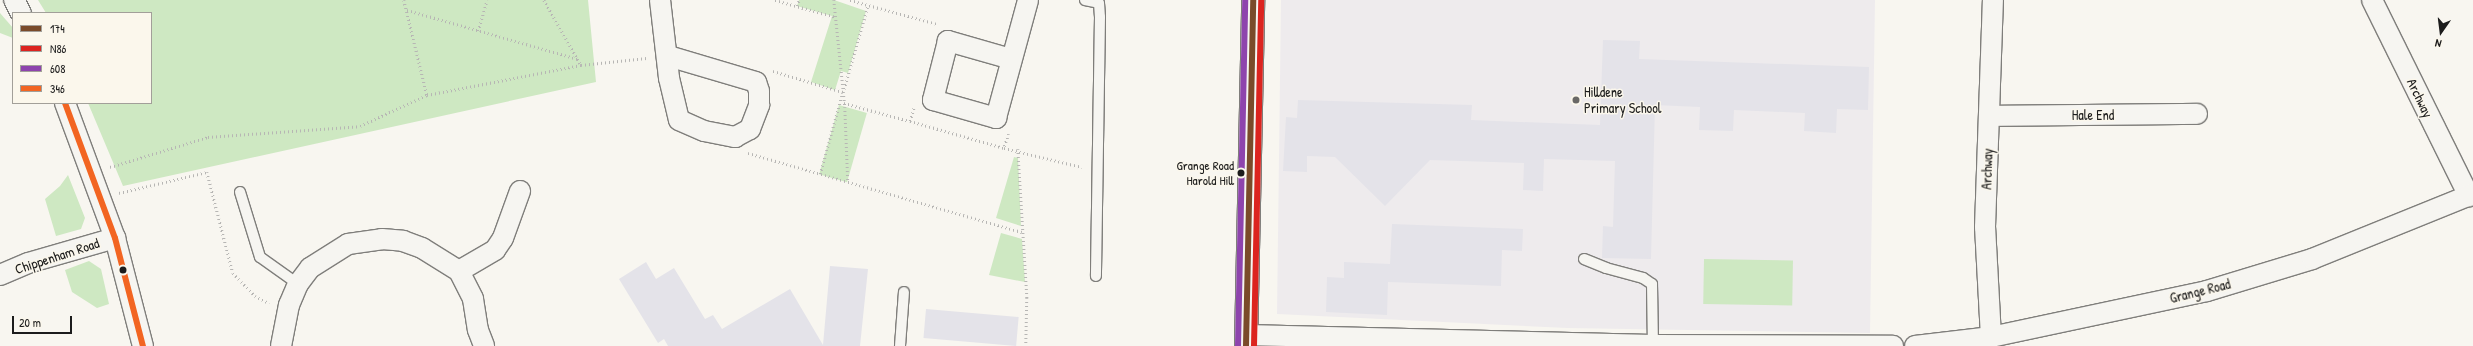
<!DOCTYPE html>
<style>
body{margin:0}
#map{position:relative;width:2473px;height:346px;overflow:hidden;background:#f8f6f0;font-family:"Patrick Hand",sans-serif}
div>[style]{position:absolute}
.built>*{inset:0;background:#eeebed}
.green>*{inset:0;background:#cee8c2;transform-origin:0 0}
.building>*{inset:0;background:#e4e3e9;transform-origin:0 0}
.path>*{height:2.5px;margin-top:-1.25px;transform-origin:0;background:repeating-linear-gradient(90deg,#b7b6b4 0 1px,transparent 0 4px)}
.roads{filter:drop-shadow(1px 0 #7f7e7b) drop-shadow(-1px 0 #7f7e7b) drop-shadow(0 1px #7f7e7b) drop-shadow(0 -1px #7f7e7b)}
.service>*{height:10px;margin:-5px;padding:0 5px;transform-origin:5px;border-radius:5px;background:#f6f5f1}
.minor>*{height:20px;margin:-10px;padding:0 10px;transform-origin:10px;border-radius:10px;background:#f6f5f1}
.tertiary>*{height:22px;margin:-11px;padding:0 11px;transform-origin:11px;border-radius:11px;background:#f6f5f1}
.bus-1>*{height:6px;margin:-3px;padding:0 3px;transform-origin:3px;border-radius:3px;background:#7a4b2a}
.bus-2>*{height:6px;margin:-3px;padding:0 3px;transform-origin:3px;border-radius:3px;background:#dc241f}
.bus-3>*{height:6px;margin:-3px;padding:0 3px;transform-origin:3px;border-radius:3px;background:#8e44ad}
.bus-4>*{height:6px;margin:-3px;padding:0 3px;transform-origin:3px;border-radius:3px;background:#f26522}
.dots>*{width:11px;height:11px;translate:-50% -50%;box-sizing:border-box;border:2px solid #fbf7ec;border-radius:50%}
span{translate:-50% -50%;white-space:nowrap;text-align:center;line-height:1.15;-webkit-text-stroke:3px #fbf7ec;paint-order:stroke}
.bus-label{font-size:13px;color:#1c1c1c}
.right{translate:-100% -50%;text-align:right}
.poi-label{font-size:14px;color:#1c1c1c}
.left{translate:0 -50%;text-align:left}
.street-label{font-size:14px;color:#1c1c1c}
.legend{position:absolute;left:12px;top:12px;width:140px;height:92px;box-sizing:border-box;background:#fbf7ec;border:1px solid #a29f99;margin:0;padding:5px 7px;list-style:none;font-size:12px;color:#1c1c1c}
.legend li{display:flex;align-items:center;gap:8px;height:20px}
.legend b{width:20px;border:1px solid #a29f99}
.north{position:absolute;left:2421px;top:12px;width:40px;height:40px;-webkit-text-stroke:3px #fbf7ec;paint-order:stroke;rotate:194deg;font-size:11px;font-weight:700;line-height:16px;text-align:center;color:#1c1c1c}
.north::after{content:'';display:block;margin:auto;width:14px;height:18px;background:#1c1c1c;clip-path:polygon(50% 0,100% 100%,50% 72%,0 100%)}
.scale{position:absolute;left:12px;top:316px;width:60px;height:18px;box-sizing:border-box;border:2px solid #1c1c1c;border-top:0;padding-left:5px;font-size:12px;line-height:14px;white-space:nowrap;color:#1c1c1c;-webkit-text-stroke:3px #fbf7ec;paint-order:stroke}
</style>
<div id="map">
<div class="built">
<i style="clip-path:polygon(1281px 0,1875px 0,1870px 333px,1567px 328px,1277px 314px)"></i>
</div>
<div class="green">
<i style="clip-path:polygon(38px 0,588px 0,596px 82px,123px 186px,88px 103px,151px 103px,151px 13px,46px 13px)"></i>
<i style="clip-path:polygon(799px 0,834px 0,866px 11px,848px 73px,841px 71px,835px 90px,811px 82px,832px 16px,797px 6px)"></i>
<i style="clip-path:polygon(0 13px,13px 28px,13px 38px,0 33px)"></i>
<i style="left:839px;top:105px;width:29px;height:72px;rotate:16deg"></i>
<i style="clip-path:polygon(1014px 157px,1018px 158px,1021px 226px,996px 218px)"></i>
<i style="clip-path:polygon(68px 175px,85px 218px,81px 229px,56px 236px,45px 199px,60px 186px)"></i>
<i style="clip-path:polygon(1001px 233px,1022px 239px,1025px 282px,989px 275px)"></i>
<i style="left:1704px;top:259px;width:89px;height:45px;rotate:1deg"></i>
<i style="clip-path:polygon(89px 261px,101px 269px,109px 304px,97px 308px,72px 292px,65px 270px)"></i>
</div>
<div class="building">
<i style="clip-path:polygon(1603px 40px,1640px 41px,1639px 59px,1869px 67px,1868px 110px,1837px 109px,1836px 133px,1804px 131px,1805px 113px,1734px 110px,1733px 131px,1699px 130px,1700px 107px,1655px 105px,1651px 259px,1602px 258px,1603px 226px,1613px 227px,1615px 161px,1544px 159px,1543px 191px,1523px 190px,1524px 163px,1430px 160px,1385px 206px,1335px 157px,1307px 156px,1307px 172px,1283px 171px,1286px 117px,1297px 118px,1298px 100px,1472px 105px,1471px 120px,1600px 125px)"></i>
<i style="clip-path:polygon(1392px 224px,1523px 229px,1522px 251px,1502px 250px,1501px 286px,1388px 282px,1387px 315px,1326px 312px,1327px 277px,1344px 278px,1344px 262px,1390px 264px)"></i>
<i style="clip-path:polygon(646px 262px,656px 279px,674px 268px,705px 319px,713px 315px,722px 329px,790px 289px,823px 345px,830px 266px,868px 269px,860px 346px,668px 346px,664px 339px,658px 343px,619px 279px)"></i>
<i style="left:926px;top:309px;width:93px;height:29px;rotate:5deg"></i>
</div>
<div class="path">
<i style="left:404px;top:0;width:98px;rotate:76.4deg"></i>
<i style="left:544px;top:0;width:75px;rotate:60.4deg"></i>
<i style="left:581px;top:65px;width:66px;rotate:-6.1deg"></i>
<i style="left:775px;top:0;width:63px;rotate:15.6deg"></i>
<i style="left:834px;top:0;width:108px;rotate:84.1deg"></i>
<i style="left:845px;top:107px;width:75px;rotate:87.7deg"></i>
<i style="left:850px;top:0;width:90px;rotate:15.4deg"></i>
<i style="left:797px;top:6px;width:6px;rotate:-72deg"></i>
<i style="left:407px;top:10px;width:178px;rotate:16deg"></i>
<i style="left:478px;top:31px;width:32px;rotate:-74deg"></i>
<i style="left:773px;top:71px;width:73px;rotate:16.7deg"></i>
<i style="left:844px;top:89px;width:87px;rotate:-74.1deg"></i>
<i style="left:844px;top:103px;width:68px;rotate:15.3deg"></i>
<i style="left:910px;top:121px;width:15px;rotate:-74deg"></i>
<i style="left:910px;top:121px;width:98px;rotate:16deg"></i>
<i style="left:1009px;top:134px;width:15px;rotate:110deg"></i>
<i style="left:1004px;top:148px;width:80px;rotate:13.7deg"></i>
<i style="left:1018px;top:149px;width:149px;rotate:86.5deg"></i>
<i style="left:1027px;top:298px;width:48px;rotate:91.2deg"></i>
<i style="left:748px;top:153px;width:285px;rotate:16.1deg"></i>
<i style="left:110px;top:167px;width:102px;rotate:-17deg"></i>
<i style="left:208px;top:137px;width:152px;rotate:-4.1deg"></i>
<i style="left:360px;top:126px;width:74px;rotate:-24.8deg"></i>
<i style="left:427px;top:95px;width:157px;rotate:-11deg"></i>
<i style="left:820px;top:174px;width:83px;rotate:-74.6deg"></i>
<i style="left:119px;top:193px;width:90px;rotate:-13.4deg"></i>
<i style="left:207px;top:172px;width:104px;rotate:75.6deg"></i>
<i style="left:233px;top:273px;width:32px;rotate:46deg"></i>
<i style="left:255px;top:296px;width:16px;rotate:27deg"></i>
</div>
<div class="roads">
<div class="service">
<i style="left:1085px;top:0;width:14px;rotate:12deg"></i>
<i style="left:1099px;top:3px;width:14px;rotate:86deg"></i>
<i style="left:1100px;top:17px;width:259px;rotate:90.9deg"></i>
<i style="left:240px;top:192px;width:68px;rotate:72.9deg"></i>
<i style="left:260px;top:257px;width:47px;rotate:35.4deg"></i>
<i style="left:1584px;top:259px;width:24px;rotate:22deg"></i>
<i style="left:1606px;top:268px;width:38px;rotate:15deg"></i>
<i style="left:1643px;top:278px;width:11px;rotate:34deg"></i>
<i style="left:1652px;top:284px;width:61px;rotate:89.1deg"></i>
<i style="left:900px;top:346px;width:54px;rotate:-85.8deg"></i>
</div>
<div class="minor">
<i style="left:14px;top:0;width:15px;rotate:62deg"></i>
<i style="left:660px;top:0;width:79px;rotate:83.4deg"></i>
<i style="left:669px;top:78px;width:43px;rotate:76.6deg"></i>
<i style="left:679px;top:120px;width:27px;rotate:24deg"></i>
<i style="left:704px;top:131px;width:32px;rotate:11deg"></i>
<i style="left:735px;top:137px;width:17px;rotate:-28deg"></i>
<i style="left:750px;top:129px;width:26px;rotate:-69deg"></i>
<i style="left:759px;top:105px;width:14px;rotate:-90deg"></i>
<i style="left:759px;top:91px;width:9px;rotate:-108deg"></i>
<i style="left:756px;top:82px;width:92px;rotate:-163.5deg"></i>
<i style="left:2372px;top:0;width:219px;rotate:63.7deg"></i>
<i style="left:1011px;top:59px;width:66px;rotate:-164.1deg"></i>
<i style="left:948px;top:41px;width:61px;rotate:104.3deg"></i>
<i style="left:933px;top:100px;width:66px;rotate:15.9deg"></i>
<i style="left:996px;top:118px;width:122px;rotate:-74.8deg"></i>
<i style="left:65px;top:103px;width:144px;rotate:69.7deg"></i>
<i style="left:115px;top:238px;width:112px;rotate:75.5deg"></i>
<i style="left:1989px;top:116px;width:208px;rotate:-0.6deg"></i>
<i style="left:459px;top:271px;width:42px;rotate:-30.3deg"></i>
<i style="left:495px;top:250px;width:14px;rotate:-56deg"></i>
<i style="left:503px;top:238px;width:50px;rotate:-70.1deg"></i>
<i style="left:0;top:275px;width:30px;rotate:-23deg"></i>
<i style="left:28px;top:263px;width:91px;rotate:-16deg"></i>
<i style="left:1246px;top:335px;width:407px;rotate:1.4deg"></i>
<i style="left:1653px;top:345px;width:240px;rotate:0.2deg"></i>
<i style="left:1991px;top:337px;width:110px;rotate:-93.1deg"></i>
<i style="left:1985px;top:227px;width:227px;rotate:-88deg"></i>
<i style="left:281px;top:346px;width:42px;rotate:-79deg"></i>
<i style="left:289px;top:305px;width:23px;rotate:-67deg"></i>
<i style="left:298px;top:284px;width:20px;rotate:-53deg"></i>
<i style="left:310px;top:268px;width:45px;rotate:-32.3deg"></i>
<i style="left:348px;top:244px;width:34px;rotate:-8deg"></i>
<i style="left:382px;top:239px;width:21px;rotate:5deg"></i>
<i style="left:403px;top:241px;width:20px;rotate:20deg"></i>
<i style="left:422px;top:248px;width:44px;rotate:31.9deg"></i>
<i style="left:459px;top:271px;width:31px;rotate:63deg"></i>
<i style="left:473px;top:299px;width:31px;rotate:81deg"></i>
<i style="left:478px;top:330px;width:17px;rotate:69deg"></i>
<i style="left:1915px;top:346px;width:77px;rotate:-6.8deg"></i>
<i style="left:1991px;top:337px;width:221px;rotate:-12deg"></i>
<i style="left:2207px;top:291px;width:110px;rotate:-16.9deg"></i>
<i style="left:2312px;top:259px;width:174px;rotate:-22deg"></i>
</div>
<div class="tertiary">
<i style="left:1246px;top:346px;width:346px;rotate:-88.8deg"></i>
</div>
</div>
<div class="bus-1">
<i style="left:1246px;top:346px;width:346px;rotate:-88.8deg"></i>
</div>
<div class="bus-2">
<i style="left:1254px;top:346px;width:346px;rotate:-88.8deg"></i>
</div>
<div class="bus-3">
<i style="left:1238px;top:346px;width:346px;rotate:-88.8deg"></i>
</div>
<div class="bus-4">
<i style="left:65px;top:103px;width:144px;rotate:69.7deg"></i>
<i style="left:115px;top:238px;width:112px;rotate:75.5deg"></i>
</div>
<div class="dots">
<i style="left:1576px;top:100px;background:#696866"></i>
<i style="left:1241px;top:173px;background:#1c1c1c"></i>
<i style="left:123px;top:270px;background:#1c1c1c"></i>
</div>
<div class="bus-label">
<span class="right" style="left:1234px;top:173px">Grange Road<br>Harold Hill</span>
</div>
<div class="poi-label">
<span class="left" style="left:1584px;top:100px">Hilldene<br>Primary School</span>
</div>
<div class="street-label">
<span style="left:2420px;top:98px;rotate:64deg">Archway</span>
<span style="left:2093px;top:115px">Hale End</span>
<span style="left:1987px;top:169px;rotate:-88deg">Archway</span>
<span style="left:57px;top:256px;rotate:-18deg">Chippenham Road</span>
<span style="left:2200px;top:291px;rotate:-14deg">Grange Road</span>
</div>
<ul class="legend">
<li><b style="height:5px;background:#7a4b2a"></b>174</li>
<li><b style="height:5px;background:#dc241f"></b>N86</li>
<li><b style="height:5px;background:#8e44ad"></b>608</li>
<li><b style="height:5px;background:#f26522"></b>346</li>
</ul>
<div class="north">N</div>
<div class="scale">20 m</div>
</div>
